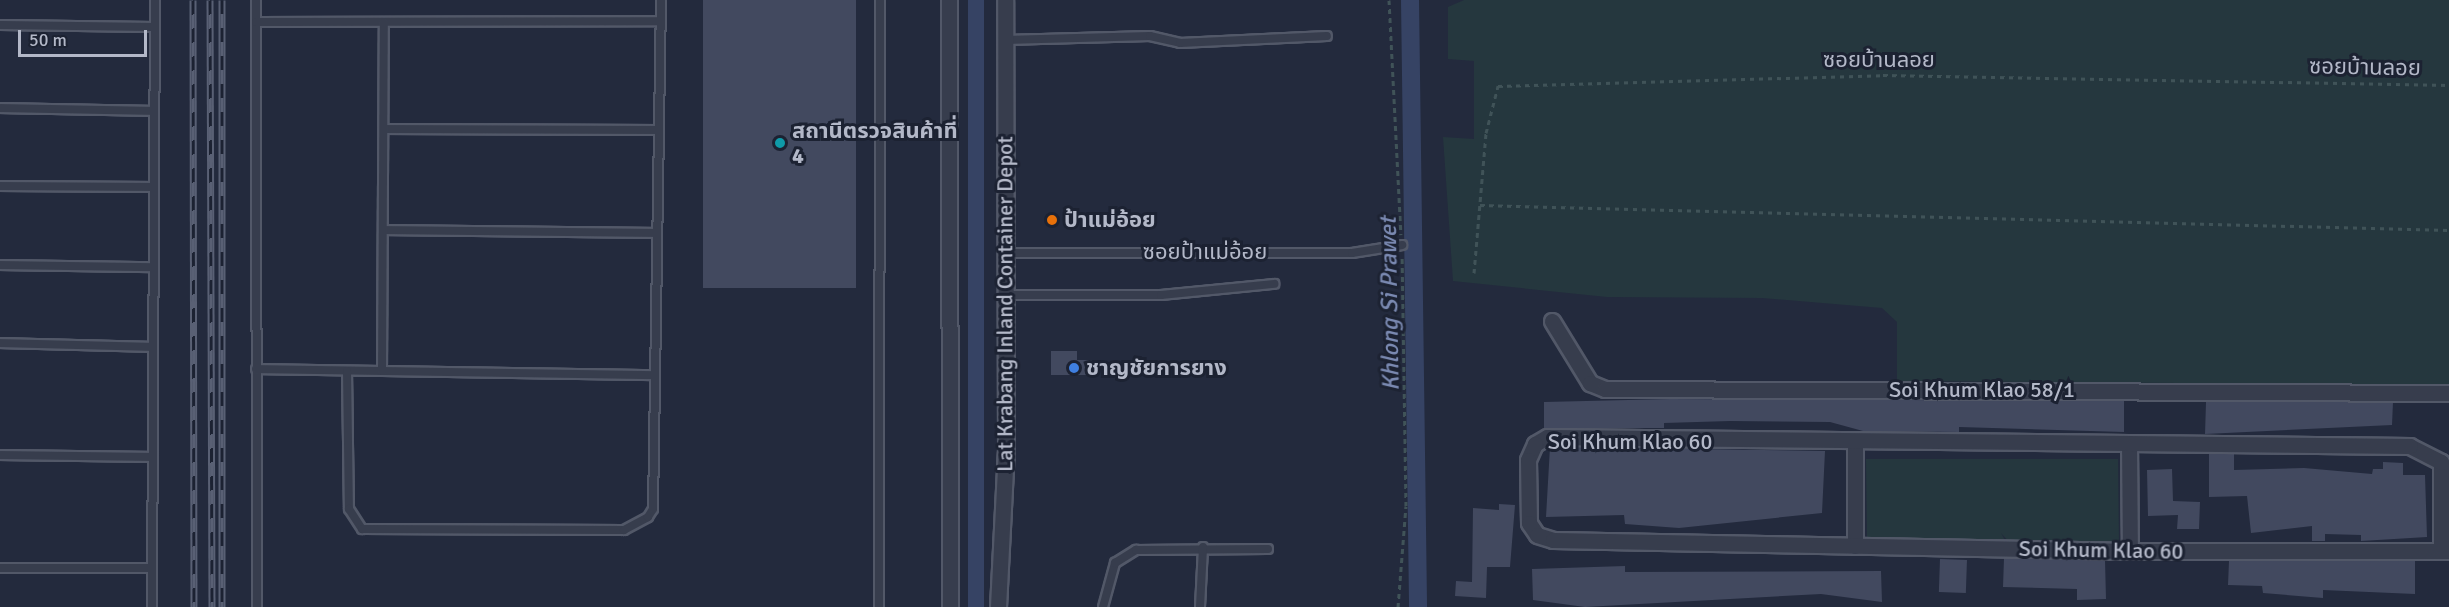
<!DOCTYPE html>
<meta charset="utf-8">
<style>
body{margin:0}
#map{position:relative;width:2449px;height:607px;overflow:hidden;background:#232a3d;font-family:Signika,"Noto Sans Thai",sans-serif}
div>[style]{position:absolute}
.green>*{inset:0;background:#25373e}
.water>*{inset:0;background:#364364;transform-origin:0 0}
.canal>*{height:18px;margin:-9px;padding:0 9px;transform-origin:9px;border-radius:9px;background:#364364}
.building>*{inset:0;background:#42495f;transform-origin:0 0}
.path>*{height:3px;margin-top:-1.5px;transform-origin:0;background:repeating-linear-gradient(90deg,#405358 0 4.5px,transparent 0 9px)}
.roads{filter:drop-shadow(2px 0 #525868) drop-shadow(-2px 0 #525868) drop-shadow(0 2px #525868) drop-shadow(0 -2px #525868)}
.lane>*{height:8px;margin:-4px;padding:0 4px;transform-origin:4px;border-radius:4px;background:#373d4d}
.street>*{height:15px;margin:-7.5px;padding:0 7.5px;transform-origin:7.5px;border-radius:7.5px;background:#373d4d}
.rail>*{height:7px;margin-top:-3.5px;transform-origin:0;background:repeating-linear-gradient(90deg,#1c2232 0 14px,#596074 0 28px);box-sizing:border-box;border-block:2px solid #596074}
.dots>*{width:16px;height:16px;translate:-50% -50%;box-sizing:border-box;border:3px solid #1c2232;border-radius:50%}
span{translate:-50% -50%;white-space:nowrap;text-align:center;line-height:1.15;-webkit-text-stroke:6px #1c2232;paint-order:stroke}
.street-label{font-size:22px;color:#b3b8c8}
.poi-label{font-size:22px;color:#b3b8c8;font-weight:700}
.left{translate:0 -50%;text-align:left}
.water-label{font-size:24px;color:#7a89b1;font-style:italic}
.scale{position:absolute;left:18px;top:30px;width:129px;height:27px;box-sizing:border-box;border:3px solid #b3b8c8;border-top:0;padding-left:8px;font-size:18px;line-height:21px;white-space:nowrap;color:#b3b8c8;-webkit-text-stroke:4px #1c2232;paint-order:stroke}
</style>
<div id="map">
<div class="green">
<i style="clip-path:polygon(1464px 0,2449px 0,2449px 385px,1897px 381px,1897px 322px,1882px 308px,1762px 298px,1607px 297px,1453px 281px,1443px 137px,1474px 139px,1474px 61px,1448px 59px,1448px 7px)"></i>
<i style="clip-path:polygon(1866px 459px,2118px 459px,2119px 544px,2009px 542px,2001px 533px,2006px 542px,1867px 537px)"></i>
</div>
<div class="water">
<i style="left:968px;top:0;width:16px;height:607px"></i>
</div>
<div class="canal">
<i style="left:1410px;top:0;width:607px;rotate:89.24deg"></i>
</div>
<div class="building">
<i style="left:703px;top:0;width:153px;height:288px"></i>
<i style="clip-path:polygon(1051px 351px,1077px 351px,1077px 360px,1096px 360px,1096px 375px,1051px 375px)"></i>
<i style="clip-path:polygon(1670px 399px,2124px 401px,2124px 432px,1959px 427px,1959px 432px,1863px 431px,1830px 422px,1730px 421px,1664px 423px,1664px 428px,1544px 428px,1544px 402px)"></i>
<i style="clip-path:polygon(2206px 402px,2393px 402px,2392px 425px,2205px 434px)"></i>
<i style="clip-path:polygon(1550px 447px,1825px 451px,1822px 513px,1679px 528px,1625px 524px,1624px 515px,1546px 517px)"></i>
<i style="clip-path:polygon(2209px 454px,2234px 454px,2234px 470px,2304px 468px,2372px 474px,2373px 469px,2383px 469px,2383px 462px,2403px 463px,2403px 475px,2425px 475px,2427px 537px,2361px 541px,2361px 535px,2325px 534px,2325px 541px,2312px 541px,2312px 526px,2251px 533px,2247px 496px,2209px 497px)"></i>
<i style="clip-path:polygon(2172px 469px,2173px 501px,2200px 502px,2199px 529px,2177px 529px,2178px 515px,2148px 516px,2147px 470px)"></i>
<i style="clip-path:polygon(1499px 504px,1515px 505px,1510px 567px,1487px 567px,1486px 598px,1455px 596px,1456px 581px,1472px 582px,1473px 508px,1499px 510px)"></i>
<i style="clip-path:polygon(2004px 558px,2105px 560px,2106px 599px,2077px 600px,2077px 589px,2003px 587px)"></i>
<i style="left:1940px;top:559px;width:27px;height:33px;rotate:2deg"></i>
<i style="clip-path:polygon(2229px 561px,2415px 561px,2415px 594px,2323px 590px,2323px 598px,2263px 593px,2262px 586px,2228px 585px)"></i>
<i style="clip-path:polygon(1625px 566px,1625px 572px,1881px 571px,1882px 602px,1821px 594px,1585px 607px,1533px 600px,1532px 569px)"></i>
</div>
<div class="path">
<i style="left:1389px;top:0;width:235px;rotate:87.1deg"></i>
<i style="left:1480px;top:205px;width:969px;rotate:1.48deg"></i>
<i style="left:1474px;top:273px;width:141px;rotate:-85.1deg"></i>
<i style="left:1486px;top:133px;width:49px;rotate:-75.7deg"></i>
<i style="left:1498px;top:86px;width:385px;rotate:-1.6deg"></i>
<i style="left:1883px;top:75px;width:566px;rotate:1.01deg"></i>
<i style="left:1398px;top:607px;width:101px;rotate:-85.5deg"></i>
<i style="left:1406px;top:506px;width:250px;rotate:-90.9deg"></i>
</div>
<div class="roads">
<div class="lane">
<i style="left:256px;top:0;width:607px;rotate:89.91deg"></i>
<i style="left:256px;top:22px;width:403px;rotate:-0.1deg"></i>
<i style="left:0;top:25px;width:154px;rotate:0.7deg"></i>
<i style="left:1005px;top:40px;width:145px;rotate:-1.6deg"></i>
<i style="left:1150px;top:36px;width:31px;rotate:13deg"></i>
<i style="left:1180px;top:43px;width:147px;rotate:-2.7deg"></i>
<i style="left:0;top:108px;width:154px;rotate:1.1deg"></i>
<i style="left:384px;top:129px;width:272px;rotate:0.2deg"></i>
<i style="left:0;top:186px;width:153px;rotate:0.4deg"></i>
<i style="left:383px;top:230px;width:274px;rotate:0.6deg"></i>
<i style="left:1006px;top:253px;width:346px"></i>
<i style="left:1352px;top:253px;width:51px;rotate:-9.1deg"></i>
<i style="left:0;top:265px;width:152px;rotate:0.8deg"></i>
<i style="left:1006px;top:295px;width:155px"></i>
<i style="left:1161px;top:295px;width:114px;rotate:-5.6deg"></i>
<i style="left:0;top:343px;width:152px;rotate:1.5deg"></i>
<i style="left:256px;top:369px;width:399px;rotate:0.9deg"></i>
<i style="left:347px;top:371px;width:138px;rotate:89.2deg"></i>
<i style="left:349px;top:509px;width:24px;rotate:57deg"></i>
<i style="left:362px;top:529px;width:262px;rotate:0.2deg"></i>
<i style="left:624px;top:530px;width:27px;rotate:-28deg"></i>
<i style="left:648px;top:517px;width:9px;rotate:-58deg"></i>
<i style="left:653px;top:509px;width:509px;rotate:-89.1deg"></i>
<i style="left:382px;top:371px;width:349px;rotate:-89.7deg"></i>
<i style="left:0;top:455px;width:153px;rotate:0.7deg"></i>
<i style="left:0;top:568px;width:152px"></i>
<i style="left:152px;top:607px;width:607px;rotate:-89.72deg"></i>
<i style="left:879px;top:607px;width:607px;rotate:-89.91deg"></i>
<i style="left:1103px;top:607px;width:46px;rotate:-74.7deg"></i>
<i style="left:1115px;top:563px;width:25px;rotate:-32deg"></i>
<i style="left:1136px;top:550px;width:132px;rotate:-0.4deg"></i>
<i style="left:1200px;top:607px;width:60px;rotate:-87.1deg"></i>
</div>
<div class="street">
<i style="left:949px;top:0;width:607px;rotate:89.91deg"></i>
<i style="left:1552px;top:321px;width:73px;rotate:58.5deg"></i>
<i style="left:1590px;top:383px;width:16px;rotate:22deg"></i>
<i style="left:1605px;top:389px;width:844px;rotate:0.27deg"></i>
<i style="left:2129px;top:443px;width:108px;rotate:89.5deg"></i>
<i style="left:1855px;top:546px;width:103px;rotate:-90deg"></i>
<i style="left:2441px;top:551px;width:89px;rotate:-90deg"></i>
<i style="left:2441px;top:462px;width:35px;rotate:-153deg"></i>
<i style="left:2410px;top:446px;width:863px;rotate:-179.4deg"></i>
<i style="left:1547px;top:437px;width:14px;rotate:150deg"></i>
<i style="left:1535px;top:444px;width:17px;rotate:114deg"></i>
<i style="left:1528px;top:460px;width:63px;rotate:89.1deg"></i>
<i style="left:1529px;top:523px;width:14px;rotate:56deg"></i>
<i style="left:1537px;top:535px;width:17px;rotate:17deg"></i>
<i style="left:1553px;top:540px;width:577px;rotate:1.09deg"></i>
<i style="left:2130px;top:551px;width:319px"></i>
<i style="left:998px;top:607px;width:157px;rotate:-87.1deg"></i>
<i style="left:1006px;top:450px;width:450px;rotate:-90.1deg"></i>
</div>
</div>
<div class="rail">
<i style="left:193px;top:0;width:607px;rotate:89.91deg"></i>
<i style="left:210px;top:0;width:607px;rotate:89.81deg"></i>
<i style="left:222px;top:0;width:607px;rotate:90deg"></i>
</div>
<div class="dots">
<i style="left:780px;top:143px;background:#0f9aa8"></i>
<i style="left:1052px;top:220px;background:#e8710a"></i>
<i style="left:1074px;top:368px;background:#3f7fe0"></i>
</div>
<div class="street-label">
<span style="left:1879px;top:60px">ซอยบ้านลอย</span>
<span style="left:2365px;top:67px;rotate:1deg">ซอยบ้านลอย</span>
<span style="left:1205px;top:252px">ซอยป้าแม่อ้อย</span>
<span style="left:1005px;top:304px;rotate:-90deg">Lat Krabang Inland Container Depot</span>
<span style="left:1982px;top:390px">Soi Khum Klao 58/1</span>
<span style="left:1630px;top:442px">Soi Khum Klao 60</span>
<span style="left:2101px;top:550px;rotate:1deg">Soi Khum Klao 60</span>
</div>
<div class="poi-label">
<span class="left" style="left:792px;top:143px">สถานีตรวจสินค้าที่<br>4</span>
<span class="left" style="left:1064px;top:220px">ป้าแม่อ้อย</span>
<span class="left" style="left:1086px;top:368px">ชาญชัยการยาง</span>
</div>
<div class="water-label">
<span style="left:1390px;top:304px;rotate:-91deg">Khlong Si Prawet</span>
</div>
<div class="scale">50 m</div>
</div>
